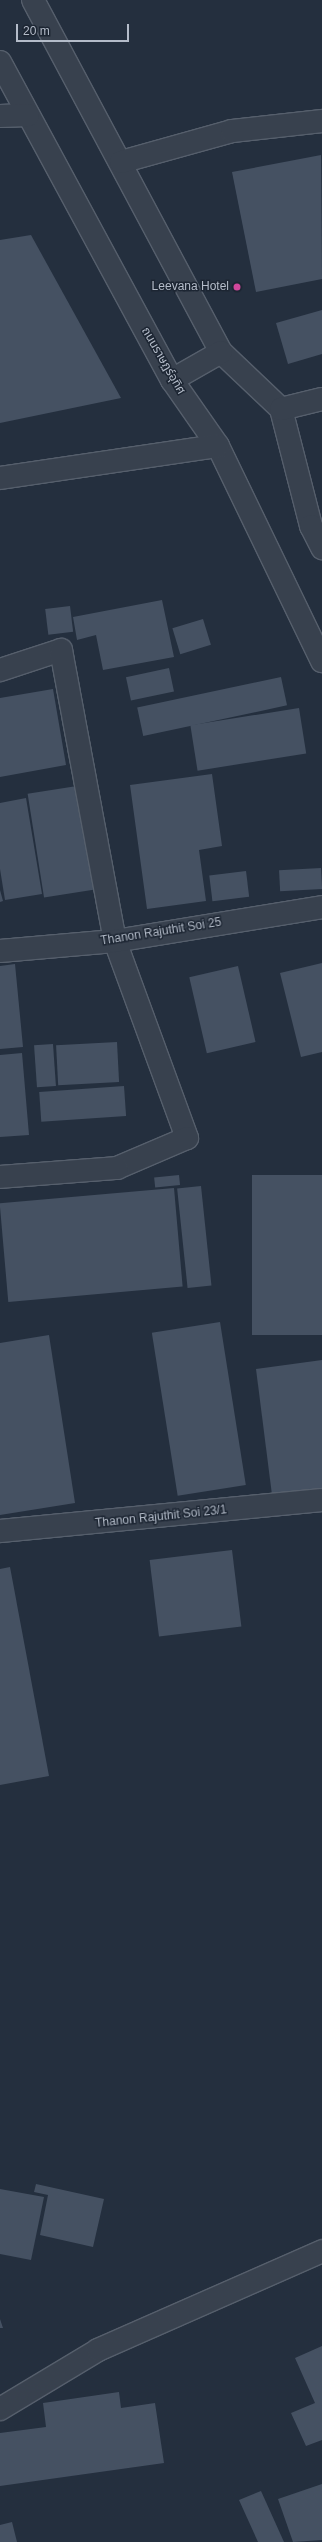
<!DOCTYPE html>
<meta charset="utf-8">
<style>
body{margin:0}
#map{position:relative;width:322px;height:2542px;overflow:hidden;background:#242f3e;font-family:Arial,"Noto Sans Thai",sans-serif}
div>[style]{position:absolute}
.building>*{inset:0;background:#455162;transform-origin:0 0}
.roads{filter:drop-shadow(1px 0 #565f6c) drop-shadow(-1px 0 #565f6c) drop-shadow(0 1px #565f6c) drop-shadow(0 -1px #565f6c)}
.minor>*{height:22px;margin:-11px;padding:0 11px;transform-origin:11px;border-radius:11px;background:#38414e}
.dots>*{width:11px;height:11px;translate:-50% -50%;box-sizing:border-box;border:2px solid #1d2633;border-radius:50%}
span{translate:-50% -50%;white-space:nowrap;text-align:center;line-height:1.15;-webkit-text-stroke:3px #1d2633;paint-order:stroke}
.poi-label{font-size:12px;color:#b4bcc9}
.right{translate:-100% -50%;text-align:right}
.street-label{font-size:12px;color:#b4bcc9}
.scale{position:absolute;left:16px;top:24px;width:113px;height:18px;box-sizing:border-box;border:2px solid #b4bcc9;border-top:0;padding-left:5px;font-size:12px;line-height:14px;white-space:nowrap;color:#b4bcc9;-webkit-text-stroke:3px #1d2633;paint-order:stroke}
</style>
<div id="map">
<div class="building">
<i style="clip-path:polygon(321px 155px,322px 279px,256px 292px,232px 172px)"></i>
<i style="clip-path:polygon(31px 235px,121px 398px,0 423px,0 240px)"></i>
<i style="clip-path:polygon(322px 310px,322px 354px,288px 364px,276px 323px)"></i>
<i style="clip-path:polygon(162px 600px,174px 657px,103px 670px,96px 635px,77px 640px,73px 617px)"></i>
<i style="left:70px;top:606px;width:26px;height:25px;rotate:83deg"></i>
<i style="left:203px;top:619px;width:27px;height:32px;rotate:73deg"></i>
<i style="left:169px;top:668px;width:24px;height:44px;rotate:78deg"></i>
<i style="left:281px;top:677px;width:29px;height:147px;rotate:78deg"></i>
<i style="clip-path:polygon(53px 689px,66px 765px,0 777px,0 698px)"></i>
<i style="left:299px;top:708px;width:46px;height:110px;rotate:81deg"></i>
<i style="clip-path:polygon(212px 774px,222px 846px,199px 850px,206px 901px,147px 909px,130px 785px)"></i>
<i style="left:77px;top:786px;width:105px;height:50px;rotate:81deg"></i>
<i style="clip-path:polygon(26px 798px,42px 894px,5px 900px,0 869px,0 803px)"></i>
<i style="left:321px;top:868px;width:21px;height:42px;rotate:87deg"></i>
<i style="left:246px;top:871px;width:26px;height:37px;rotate:83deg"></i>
<i style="clip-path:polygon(0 890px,3px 901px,0 902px)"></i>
<i style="clip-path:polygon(322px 963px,322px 1052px,301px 1057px,280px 973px)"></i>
<i style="clip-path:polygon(15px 964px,23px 1047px,0 1049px,0 966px)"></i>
<i style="left:238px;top:966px;width:78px;height:50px;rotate:77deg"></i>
<i style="left:117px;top:1042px;width:40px;height:61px;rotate:87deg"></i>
<i style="left:53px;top:1044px;width:42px;height:19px;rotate:86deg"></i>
<i style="clip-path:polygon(22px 1053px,29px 1135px,0 1137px,0 1055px)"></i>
<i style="left:124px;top:1086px;width:30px;height:85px;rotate:86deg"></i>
<i style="left:179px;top:1175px;width:10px;height:25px;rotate:84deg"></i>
<i style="left:322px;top:1175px;width:160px;height:70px;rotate:90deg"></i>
<i style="left:201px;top:1186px;width:100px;height:24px;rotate:84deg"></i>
<i style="left:174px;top:1188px;width:99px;height:175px;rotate:85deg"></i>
<i style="left:220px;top:1322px;width:165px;height:69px;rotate:81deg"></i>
<i style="clip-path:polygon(49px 1335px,75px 1503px,0 1515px,0 1343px)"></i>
<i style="clip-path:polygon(322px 1360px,322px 1489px,272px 1495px,256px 1369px)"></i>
<i style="left:232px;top:1550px;width:77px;height:83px;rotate:83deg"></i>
<i style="clip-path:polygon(10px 1567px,49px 1776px,0 1785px,0 1569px)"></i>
<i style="clip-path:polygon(36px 2184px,104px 2199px,93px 2247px,40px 2235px,48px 2195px,34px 2192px)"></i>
<i style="clip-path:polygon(0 2189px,44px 2197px,31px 2260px,0 2254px)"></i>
<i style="clip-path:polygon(0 2319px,3px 2328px,0 2328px)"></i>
<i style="clip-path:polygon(322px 2346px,322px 2440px,306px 2446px,291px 2413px,315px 2403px,295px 2358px)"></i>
<i style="clip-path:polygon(119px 2392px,121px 2408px,155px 2403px,164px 2463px,0 2486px,0 2433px,46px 2427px,43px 2403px)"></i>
<i style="clip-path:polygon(322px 2484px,322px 2540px,293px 2542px,278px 2499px)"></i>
<i style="clip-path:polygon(261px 2491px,284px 2542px,258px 2542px,239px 2500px)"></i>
<i style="clip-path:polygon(12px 2522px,17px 2542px,0 2542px,0 2525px)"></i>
</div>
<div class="roads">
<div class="minor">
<i style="left:33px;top:0;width:399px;rotate:61.9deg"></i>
<i style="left:221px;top:352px;width:83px;rotate:43.5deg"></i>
<i style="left:281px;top:409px;width:121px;rotate:75.6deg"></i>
<i style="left:311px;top:526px;width:25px;rotate:63deg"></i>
<i style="left:0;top:62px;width:362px;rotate:61.6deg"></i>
<i style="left:172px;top:380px;width:80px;rotate:55.1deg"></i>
<i style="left:218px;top:446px;width:239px;rotate:64.2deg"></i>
<i style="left:0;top:116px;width:28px;rotate:-2deg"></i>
<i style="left:121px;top:162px;width:115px;rotate:-15.6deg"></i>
<i style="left:232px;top:131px;width:91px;rotate:-6.3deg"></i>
<i style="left:172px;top:380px;width:56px;rotate:-29.7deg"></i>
<i style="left:281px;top:409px;width:42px;rotate:-13.7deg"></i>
<i style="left:0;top:478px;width:220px;rotate:-8.4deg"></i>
<i style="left:0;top:670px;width:64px;rotate:-18.2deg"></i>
<i style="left:61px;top:650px;width:296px;rotate:79.5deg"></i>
<i style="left:115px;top:941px;width:210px;rotate:69.9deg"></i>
<i style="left:187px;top:1138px;width:76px;rotate:156.8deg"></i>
<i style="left:117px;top:1168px;width:117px;rotate:175.6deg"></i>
<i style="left:0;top:951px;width:115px;rotate:-5deg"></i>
<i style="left:115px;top:941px;width:210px;rotate:-9.3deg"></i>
<i style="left:0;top:1531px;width:323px;rotate:-5.5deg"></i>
<i style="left:0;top:2409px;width:114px;rotate:-31deg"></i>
<i style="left:98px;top:2350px;width:245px;rotate:-23.8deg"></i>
</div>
</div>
<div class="dots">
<i style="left:237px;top:287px;background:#d1479c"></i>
</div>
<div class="poi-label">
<span class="right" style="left:229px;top:287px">Leevana Hotel</span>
</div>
<div class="street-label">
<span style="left:163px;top:361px;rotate:60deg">ถนนราษฏร์อุทิศ</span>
<span style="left:161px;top:932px;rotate:-9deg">Thanon Rajuthit Soi 25</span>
<span style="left:161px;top:1517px;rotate:-6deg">Thanon Rajuthit Soi 23/1</span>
</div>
<div class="scale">20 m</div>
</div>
